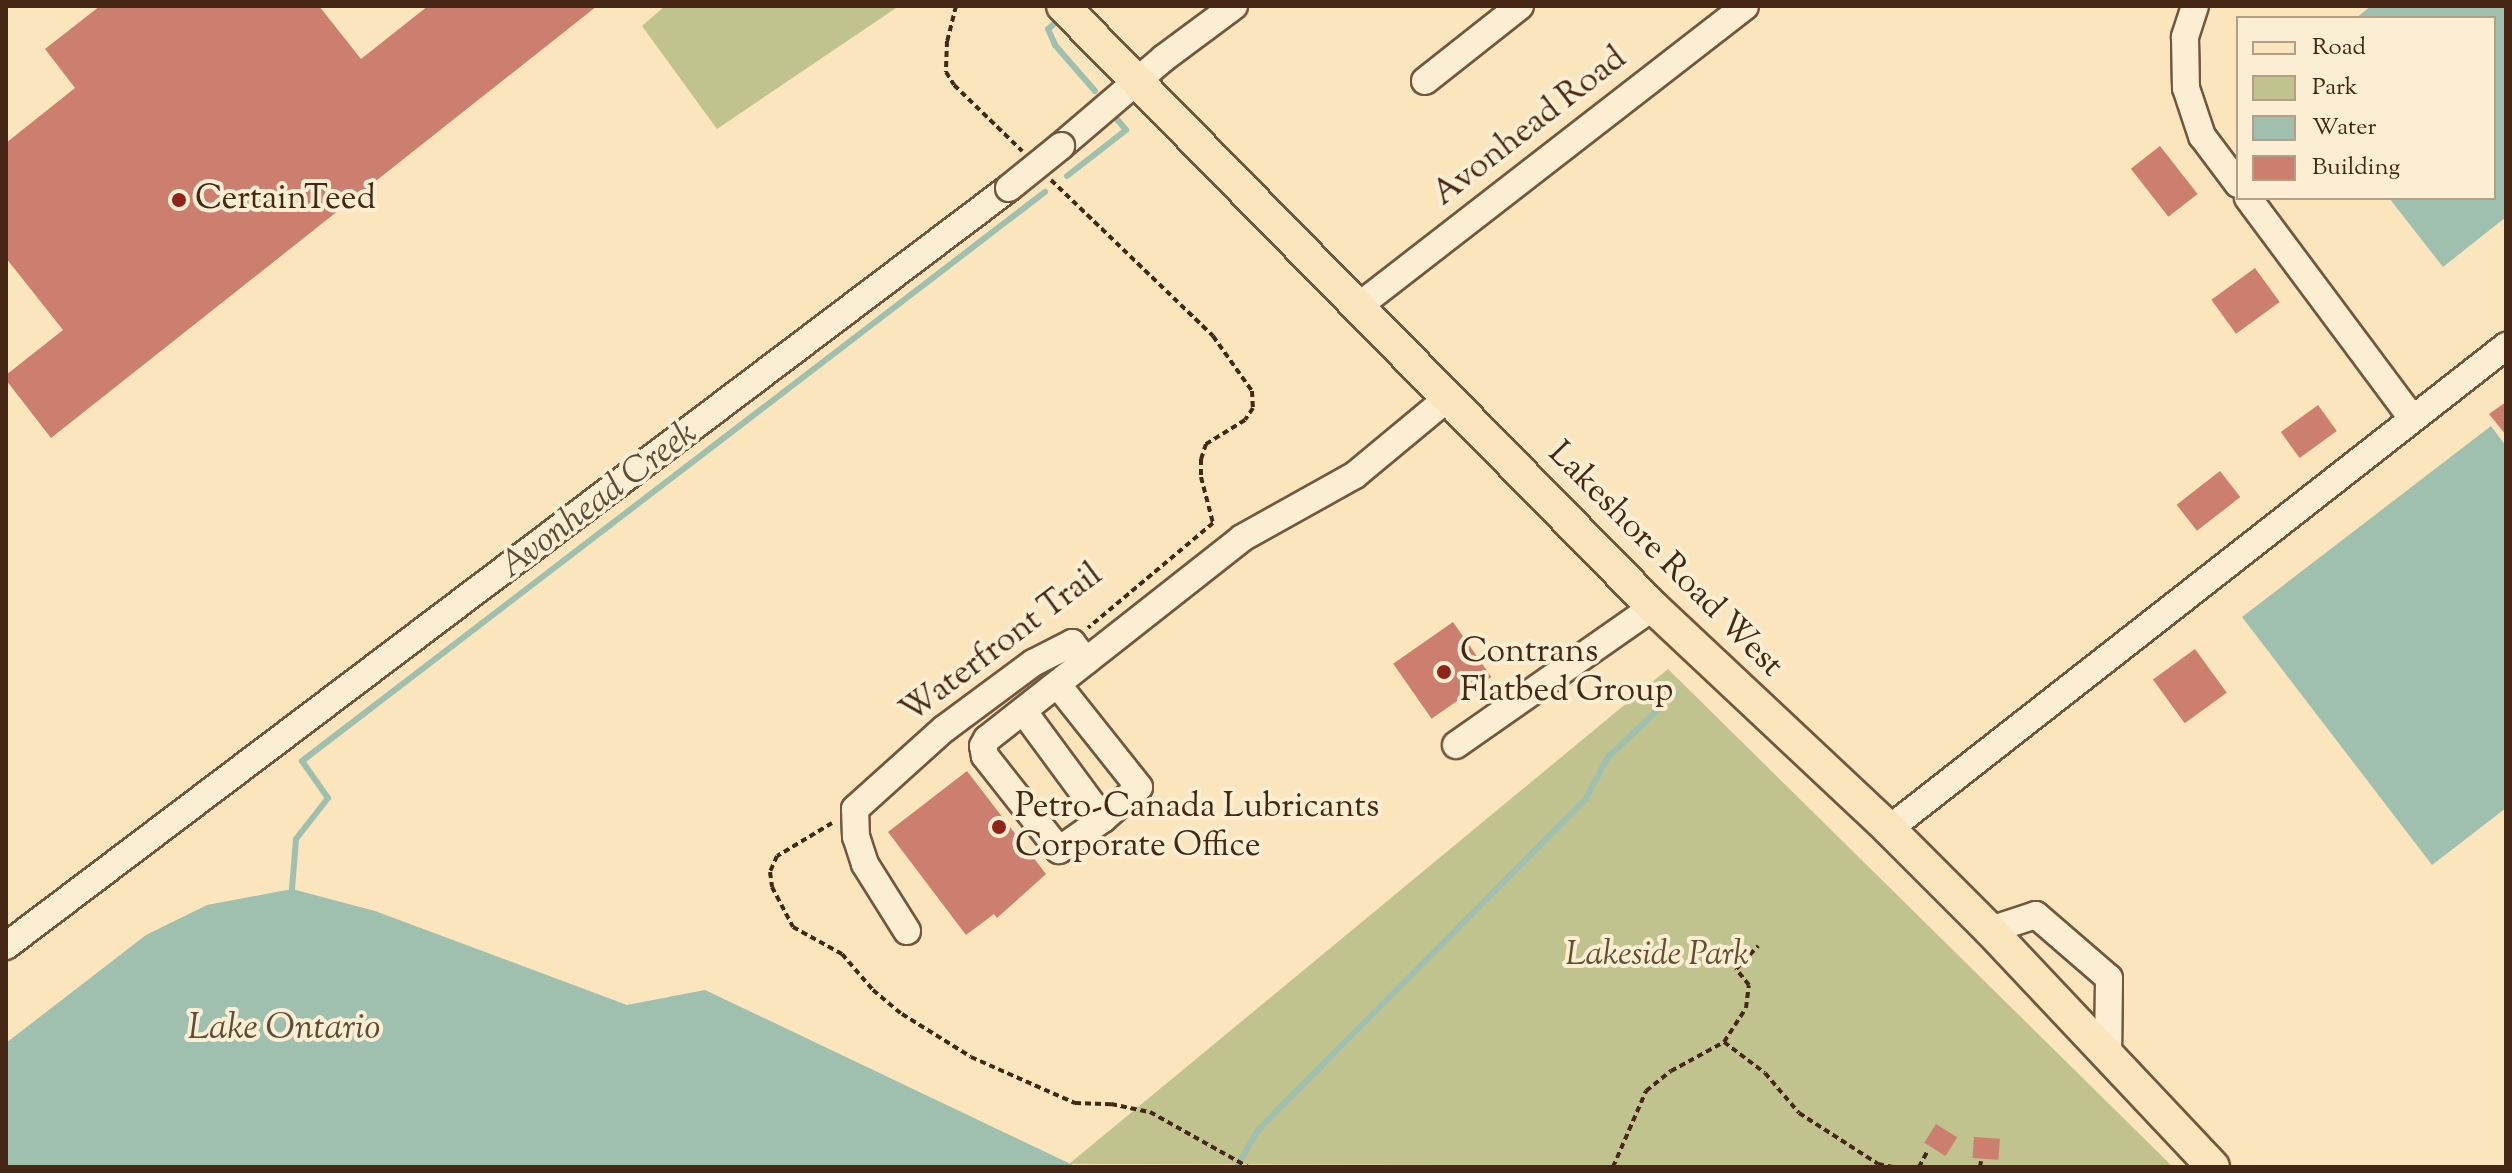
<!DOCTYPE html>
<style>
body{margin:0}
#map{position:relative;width:2512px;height:1173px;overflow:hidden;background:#fbe5bc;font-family:"Sorts Mill Goudy",serif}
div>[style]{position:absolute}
.green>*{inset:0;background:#c1c38e}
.water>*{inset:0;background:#9fbfaf}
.stream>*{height:6px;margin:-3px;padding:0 3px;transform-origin:3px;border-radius:3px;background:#9fbfaf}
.building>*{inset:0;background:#cc7e6f;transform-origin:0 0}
.path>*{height:4px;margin-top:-2px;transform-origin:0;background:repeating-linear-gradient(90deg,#462614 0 6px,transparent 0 10px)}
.roads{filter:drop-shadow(2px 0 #73563e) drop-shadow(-2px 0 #73563e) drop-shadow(0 2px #73563e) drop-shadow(0 -2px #73563e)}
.minor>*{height:26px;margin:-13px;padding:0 13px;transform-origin:13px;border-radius:13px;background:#fceed3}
.major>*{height:32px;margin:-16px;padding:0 16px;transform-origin:16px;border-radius:16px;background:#fbe5bc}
.bridges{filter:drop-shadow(2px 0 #73563e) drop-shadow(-2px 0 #73563e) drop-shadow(0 2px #73563e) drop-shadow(0 -2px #73563e)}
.minor-bridge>*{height:26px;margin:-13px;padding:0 13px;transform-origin:13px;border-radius:13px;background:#fceed3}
.dots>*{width:22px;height:22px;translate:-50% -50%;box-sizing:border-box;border:4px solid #fceed3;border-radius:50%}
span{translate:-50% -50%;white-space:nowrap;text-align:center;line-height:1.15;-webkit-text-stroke:8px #fceed3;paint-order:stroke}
.street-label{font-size:34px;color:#462614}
.poi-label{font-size:34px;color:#462614}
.left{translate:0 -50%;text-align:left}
.park-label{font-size:34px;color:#654d32;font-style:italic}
.water-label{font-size:36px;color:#5c4c3b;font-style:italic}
.frame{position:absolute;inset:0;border:8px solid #462614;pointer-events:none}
.legend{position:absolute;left:2236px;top:16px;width:260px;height:184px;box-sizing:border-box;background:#fceed3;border:2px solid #b39e87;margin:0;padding:10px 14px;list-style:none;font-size:24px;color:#462614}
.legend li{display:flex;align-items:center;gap:16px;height:40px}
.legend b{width:40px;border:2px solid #b39e87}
</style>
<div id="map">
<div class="green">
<i style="clip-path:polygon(665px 6px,899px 6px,717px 129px,642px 26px)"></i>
<i style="clip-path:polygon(1668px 669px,2173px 1167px,1069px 1164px)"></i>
</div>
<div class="water">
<i style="clip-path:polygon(2371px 6px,2506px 6px,2506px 217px,2443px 267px,2389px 198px,2494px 198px,2494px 18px,2356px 18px)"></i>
<i style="clip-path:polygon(2491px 426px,2506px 446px,2506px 808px,2432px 865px,2242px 617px)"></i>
<i style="clip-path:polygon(292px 889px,375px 911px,627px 1005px,705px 990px,1077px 1167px,6px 1167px,6px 1043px,146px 935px,207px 905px)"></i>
</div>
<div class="stream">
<i style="left:1055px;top:23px;width:9px;rotate:139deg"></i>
<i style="left:1048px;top:29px;width:17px;rotate:66deg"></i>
<i style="left:1055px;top:45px;width:61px;rotate:49deg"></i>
<i style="left:1067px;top:176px;width:75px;rotate:-37.9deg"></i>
<i style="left:1126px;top:130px;width:17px;rotate:-130deg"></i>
<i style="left:292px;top:889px;width:50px;rotate:-85.4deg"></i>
<i style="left:296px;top:839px;width:52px;rotate:-52deg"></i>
<i style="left:328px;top:798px;width:45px;rotate:-125.1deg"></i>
<i style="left:302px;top:761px;width:936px;rotate:-37.45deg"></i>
<i style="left:1237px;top:1167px;width:43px;rotate:-60.4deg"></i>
<i style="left:1258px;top:1130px;width:467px;rotate:-45.3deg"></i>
<i style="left:1586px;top:798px;width:47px;rotate:-61.8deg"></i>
<i style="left:1608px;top:757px;width:93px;rotate:-43.3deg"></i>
</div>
<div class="building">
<i style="clip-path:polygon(100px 6px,319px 6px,361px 59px,428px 6px,597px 6px,51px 438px,6px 380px,6px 375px,63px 330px,6px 258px,6px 143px,75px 88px,45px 49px)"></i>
<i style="left:2160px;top:146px;width:61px;height:37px;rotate:52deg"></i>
<i style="left:2255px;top:268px;width:42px;height:54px;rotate:54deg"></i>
<i style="clip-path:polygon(2506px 402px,2506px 435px,2489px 414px)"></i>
<i style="left:2318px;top:405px;width:32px;height:46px;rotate:54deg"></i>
<i style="left:2220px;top:471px;width:33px;height:55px;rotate:52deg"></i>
<i style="left:1453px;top:622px;width:67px;height:73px;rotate:55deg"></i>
<i style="left:2195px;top:649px;width:54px;height:52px;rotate:54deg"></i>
<i style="clip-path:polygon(967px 771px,1046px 874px,997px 918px,994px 914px,966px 935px,888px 832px)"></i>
<i style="left:1936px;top:1124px;width:25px;height:22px;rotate:32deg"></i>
<i style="left:1974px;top:1137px;width:26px;height:21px;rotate:4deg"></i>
</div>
<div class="path">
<i style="left:956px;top:6px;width:36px;rotate:104deg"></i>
<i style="left:947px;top:41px;width:31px;rotate:92deg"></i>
<i style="left:946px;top:72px;width:15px;rotate:58deg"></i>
<i style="left:954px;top:85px;width:95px;rotate:44.1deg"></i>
<i style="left:1051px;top:180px;width:225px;rotate:43.9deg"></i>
<i style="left:1213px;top:336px;width:67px;rotate:54.7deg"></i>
<i style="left:1252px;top:391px;width:17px;rotate:87deg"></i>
<i style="left:1253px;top:408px;width:14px;rotate:124deg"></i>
<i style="left:1245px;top:420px;width:46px;rotate:148.4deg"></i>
<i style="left:1206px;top:444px;width:16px;rotate:108deg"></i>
<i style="left:1201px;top:459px;width:18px;rotate:90deg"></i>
<i style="left:1201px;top:477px;width:48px;rotate:75.4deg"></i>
<i style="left:1213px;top:523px;width:163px;rotate:140deg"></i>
<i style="left:832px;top:823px;width:64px;rotate:149deg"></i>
<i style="left:777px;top:856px;width:17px;rotate:114deg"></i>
<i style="left:770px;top:872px;width:15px;rotate:82deg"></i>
<i style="left:772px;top:887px;width:45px;rotate:62.3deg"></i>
<i style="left:793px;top:927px;width:56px;rotate:28.9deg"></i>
<i style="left:842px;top:954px;width:48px;rotate:49.3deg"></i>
<i style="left:873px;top:990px;width:38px;rotate:40deg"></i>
<i style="left:902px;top:1014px;width:81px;rotate:31.9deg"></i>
<i style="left:971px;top:1057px;width:114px;rotate:23.9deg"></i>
<i style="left:1075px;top:1103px;width:36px;rotate:2deg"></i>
<i style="left:1111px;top:1104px;width:40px;rotate:12deg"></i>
<i style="left:1150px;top:1112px;width:112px;rotate:29.3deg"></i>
<i style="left:1724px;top:1042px;width:51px;rotate:37.1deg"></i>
<i style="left:1765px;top:1073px;width:52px;rotate:49.6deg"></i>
<i style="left:1799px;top:1113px;width:94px;rotate:32.8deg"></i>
<i style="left:1878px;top:1164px;width:15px;rotate:11deg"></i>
<i style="left:1613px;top:1167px;width:83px;rotate:-66.5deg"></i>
<i style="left:1646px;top:1091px;width:32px;rotate:-39deg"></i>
<i style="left:1671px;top:1071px;width:60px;rotate:-28.7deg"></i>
<i style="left:1724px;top:1042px;width:40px;rotate:-57.1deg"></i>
<i style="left:1746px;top:1008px;width:23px;rotate:-83deg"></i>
<i style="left:1749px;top:985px;width:21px;rotate:-129deg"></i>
<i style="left:1736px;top:969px;width:32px;rotate:-46deg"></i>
<i style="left:1919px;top:1167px;width:17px;rotate:-62deg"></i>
<i style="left:1980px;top:1167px;width:6px;rotate:-81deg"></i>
</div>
<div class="roads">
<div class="minor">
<i style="left:2195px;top:6px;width:33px;rotate:108deg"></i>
<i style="left:2185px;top:37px;width:51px;rotate:88.9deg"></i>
<i style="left:2186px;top:88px;width:51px;rotate:71.6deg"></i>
<i style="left:2202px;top:136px;width:60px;rotate:53.1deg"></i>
<i style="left:1425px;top:81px;width:121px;rotate:-38.3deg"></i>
<i style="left:1061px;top:146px;width:135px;rotate:-40.5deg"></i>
<i style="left:1164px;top:58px;width:87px;rotate:-36.6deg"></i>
<i style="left:2248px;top:198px;width:274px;rotate:53.3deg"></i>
<i style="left:1360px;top:305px;width:487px;rotate:-37.8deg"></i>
<i style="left:1024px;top:712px;width:133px;rotate:53.6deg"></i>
<i style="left:1103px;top:819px;width:48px;rotate:-41.6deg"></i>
<i style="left:1139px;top:787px;width:130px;rotate:-128.5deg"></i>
<i style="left:1456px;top:745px;width:241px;rotate:-35deg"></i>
<i style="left:1103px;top:819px;width:54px;rotate:144.8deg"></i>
<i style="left:1059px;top:850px;width:120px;rotate:-128.2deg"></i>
<i style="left:985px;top:756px;width:10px;rotate:-101deg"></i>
<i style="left:983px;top:746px;width:8px;rotate:-60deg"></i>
<i style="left:987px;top:739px;width:325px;rotate:-38.2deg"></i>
<i style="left:1242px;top:538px;width:129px;rotate:-29.1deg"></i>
<i style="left:1355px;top:475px;width:122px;rotate:-39.7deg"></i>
<i style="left:1889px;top:829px;width:784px;rotate:-38.05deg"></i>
<i style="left:1990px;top:930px;width:48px;rotate:-18.1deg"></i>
<i style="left:2036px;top:915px;width:96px;rotate:40.8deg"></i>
<i style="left:2109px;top:978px;width:77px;rotate:90.7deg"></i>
<i style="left:907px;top:931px;width:79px;rotate:-122.1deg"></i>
<i style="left:865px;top:864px;width:28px;rotate:-108deg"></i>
<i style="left:856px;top:837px;width:28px;rotate:-92deg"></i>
<i style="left:855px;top:809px;width:120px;rotate:-42deg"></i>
<i style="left:944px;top:729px;width:111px;rotate:-36.6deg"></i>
<i style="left:1033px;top:663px;width:44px;rotate:-27.1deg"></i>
<i style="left:1072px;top:643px;width:23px;rotate:52deg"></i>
<i style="left:6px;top:946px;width:1257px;rotate:-37.08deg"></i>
</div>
<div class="major">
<i style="left:1063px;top:6px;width:842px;rotate:45.53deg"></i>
<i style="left:1653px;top:607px;width:324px;rotate:43.2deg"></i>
<i style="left:1889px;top:829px;width:143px;rotate:45deg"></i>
<i style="left:1990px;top:930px;width:325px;rotate:46.7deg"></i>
</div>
</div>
<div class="bridges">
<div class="minor-bridge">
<i style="left:1009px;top:188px;width:67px;rotate:-38.9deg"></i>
</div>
</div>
<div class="dots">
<i style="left:179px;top:200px;background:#8f2418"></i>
<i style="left:1444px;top:672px;background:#8f2418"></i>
<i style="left:999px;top:827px;background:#8f2418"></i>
</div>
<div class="street-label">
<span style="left:1530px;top:127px;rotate:-38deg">Avonhead Road</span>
<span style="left:1665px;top:560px;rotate:45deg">Lakeshore Road West</span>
<span style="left:1002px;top:644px;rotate:-37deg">Waterfront Trail</span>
</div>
<div class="poi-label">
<span class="left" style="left:195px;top:200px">CertainTeed</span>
<span class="left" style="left:1460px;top:672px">Contrans<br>Flatbed Group</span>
<span class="left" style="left:1015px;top:827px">Petro-Canada Lubricants<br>Corporate Office</span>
</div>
<div class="park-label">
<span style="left:1657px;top:956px">Lakeside Park</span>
</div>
<div class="water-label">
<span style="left:599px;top:501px;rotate:-37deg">Avonhead Creek</span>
<span style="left:284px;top:1030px">Lake Ontario</span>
</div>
<div class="frame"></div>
<ul class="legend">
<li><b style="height:10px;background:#fbe5bc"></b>Road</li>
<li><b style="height:22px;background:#c1c38e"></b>Park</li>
<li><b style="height:22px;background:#9fbfaf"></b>Water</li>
<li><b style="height:22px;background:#cc7e6f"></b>Building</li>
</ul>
</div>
